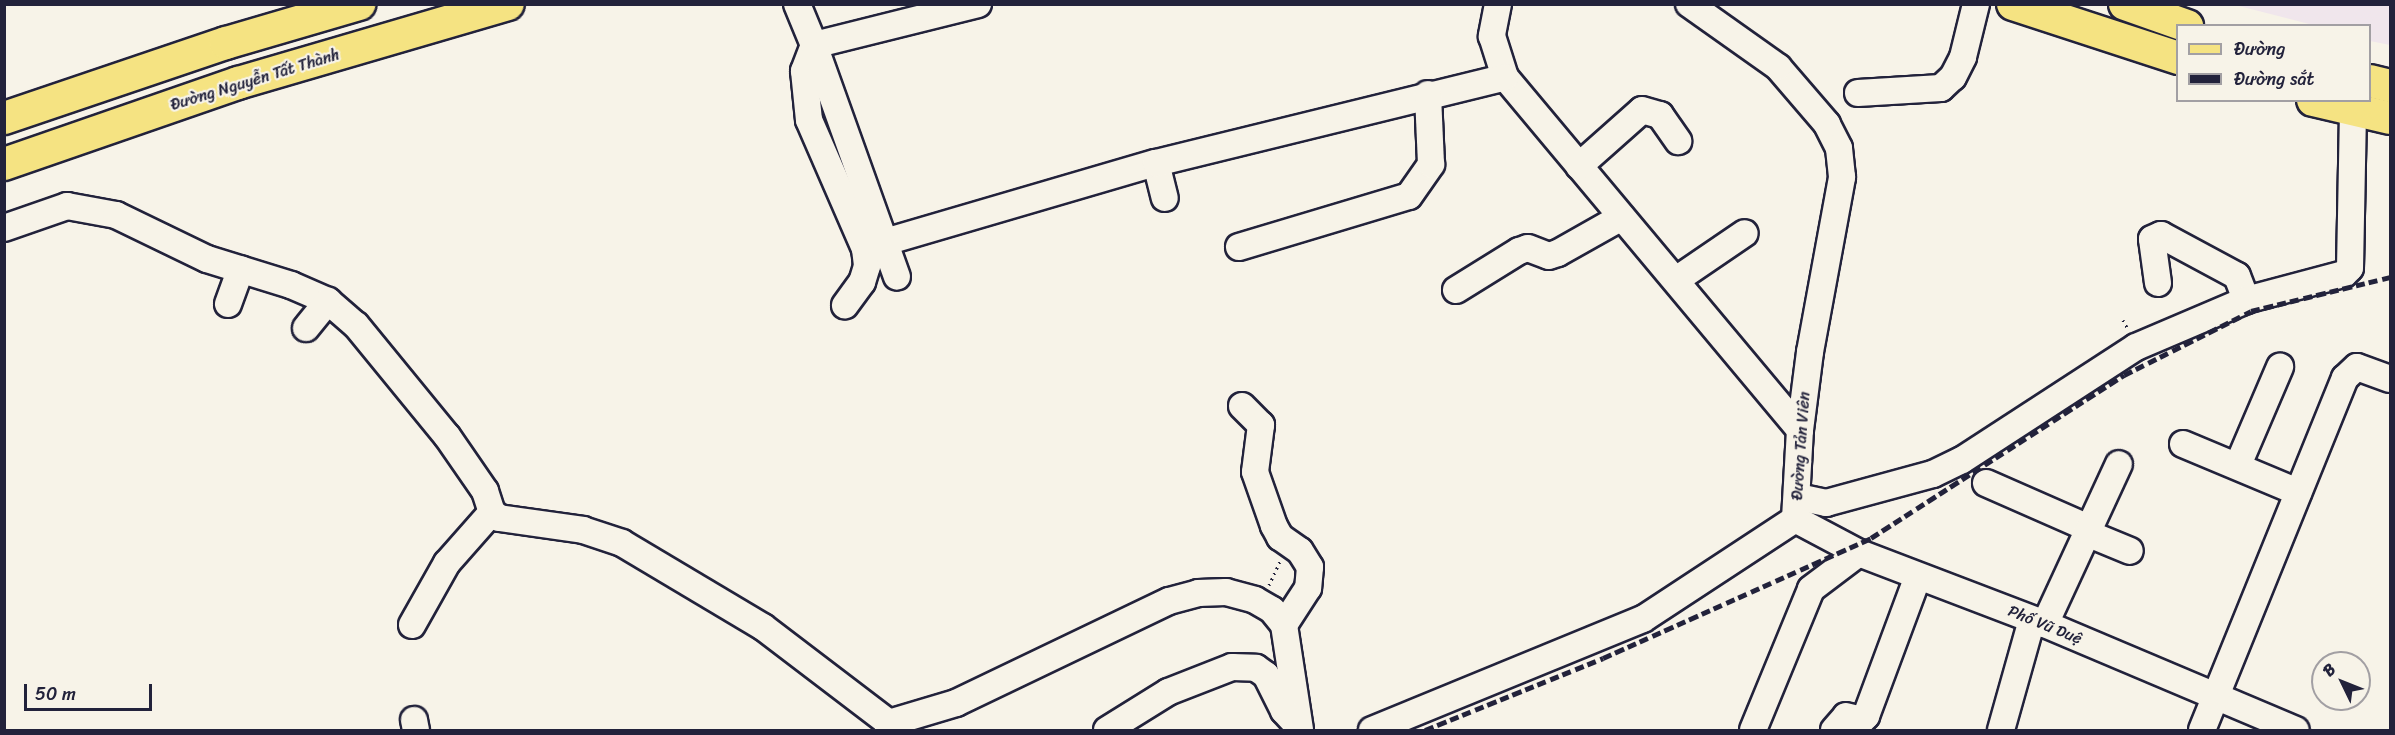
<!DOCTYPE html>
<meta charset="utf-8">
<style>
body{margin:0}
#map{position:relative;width:2395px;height:735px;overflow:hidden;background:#f7f3e8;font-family:Sriracha,sans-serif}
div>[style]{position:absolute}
.built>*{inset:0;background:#f0e6ec}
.path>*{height:3px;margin-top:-1.5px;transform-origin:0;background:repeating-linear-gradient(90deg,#22223b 0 1.5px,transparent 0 6px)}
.roads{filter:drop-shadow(2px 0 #22223b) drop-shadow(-2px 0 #22223b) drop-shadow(0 2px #22223b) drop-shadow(0 -2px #22223b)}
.minor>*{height:26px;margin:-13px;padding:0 13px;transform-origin:13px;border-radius:13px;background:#f7f3e8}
.major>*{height:32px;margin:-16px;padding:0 16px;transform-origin:16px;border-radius:16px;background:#f5e382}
.rail>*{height:4.5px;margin-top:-2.25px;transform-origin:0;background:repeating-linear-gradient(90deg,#22223b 0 9px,transparent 0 13.5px)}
span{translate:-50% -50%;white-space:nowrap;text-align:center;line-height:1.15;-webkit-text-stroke:4.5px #f7f3e8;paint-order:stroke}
.street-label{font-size:16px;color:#22223b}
.frame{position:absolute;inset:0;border:6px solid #22223b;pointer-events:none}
.legend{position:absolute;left:2176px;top:24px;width:195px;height:78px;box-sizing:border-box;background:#f7f3e8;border:2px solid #a29fa3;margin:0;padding:8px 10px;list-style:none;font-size:18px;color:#22223b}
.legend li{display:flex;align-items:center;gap:12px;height:30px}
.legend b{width:30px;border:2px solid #a29fa3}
.north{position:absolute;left:2311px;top:651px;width:60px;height:60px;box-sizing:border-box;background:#f7f3e8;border:2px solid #a29fa3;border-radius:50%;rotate:313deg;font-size:16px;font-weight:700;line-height:24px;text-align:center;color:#22223b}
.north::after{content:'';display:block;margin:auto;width:21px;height:27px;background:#22223b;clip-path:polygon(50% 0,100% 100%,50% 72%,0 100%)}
.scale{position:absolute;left:24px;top:684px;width:128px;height:27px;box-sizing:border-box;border:3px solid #22223b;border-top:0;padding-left:8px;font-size:18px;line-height:21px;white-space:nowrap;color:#22223b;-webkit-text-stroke:4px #f7f3e8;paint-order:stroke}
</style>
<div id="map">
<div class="built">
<i style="clip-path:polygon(2235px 5px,2390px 5px,2390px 45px,2370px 41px,2370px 26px,2313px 25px)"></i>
</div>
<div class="path">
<i style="left:2123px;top:320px;width:10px;rotate:61deg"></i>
<i style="left:1269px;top:585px;width:26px;rotate:-65deg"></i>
</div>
<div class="roads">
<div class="minor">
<i style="left:797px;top:4px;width:44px;rotate:67.5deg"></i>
<i style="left:814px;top:45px;width:169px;rotate:-14deg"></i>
<i style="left:1498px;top:4px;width:33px;rotate:101deg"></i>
<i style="left:1492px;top:36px;width:43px;rotate:72.4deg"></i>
<i style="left:1505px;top:77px;width:460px;rotate:50.1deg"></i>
<i style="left:814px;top:45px;width:28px;rotate:111deg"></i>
<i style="left:804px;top:71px;width:49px;rotate:84.2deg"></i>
<i style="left:809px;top:120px;width:141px;rotate:66.5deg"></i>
<i style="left:865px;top:249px;width:17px;rotate:83deg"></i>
<i style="left:867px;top:266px;width:17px;rotate:107deg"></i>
<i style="left:862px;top:282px;width:29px;rotate:126deg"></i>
<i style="left:814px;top:45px;width:246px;rotate:70.3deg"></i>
<i style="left:1858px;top:93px;width:83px;rotate:-3.4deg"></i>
<i style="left:1941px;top:88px;width:16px;rotate:-43deg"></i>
<i style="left:1953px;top:77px;width:22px;rotate:-63deg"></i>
<i style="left:1963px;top:57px;width:55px;rotate:-76.2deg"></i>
<i style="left:1156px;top:163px;width:36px;rotate:76deg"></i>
<i style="left:1579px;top:166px;width:84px;rotate:-41.6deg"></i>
<i style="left:1642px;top:110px;width:19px;rotate:16deg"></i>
<i style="left:1660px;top:115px;width:32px;rotate:55deg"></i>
<i style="left:4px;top:228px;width:67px;rotate:-19.2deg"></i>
<i style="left:67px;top:206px;width:50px;rotate:10.4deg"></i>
<i style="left:116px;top:215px;width:101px;rotate:25.8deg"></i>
<i style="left:207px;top:259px;width:88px;rotate:17.2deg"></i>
<i style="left:291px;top:285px;width:40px;rotate:23.4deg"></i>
<i style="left:328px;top:301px;width:37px;rotate:41deg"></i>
<i style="left:356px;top:325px;width:144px;rotate:50.7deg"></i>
<i style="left:447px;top:436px;width:67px;rotate:55.4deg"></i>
<i style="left:485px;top:491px;width:22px;rotate:72deg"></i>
<i style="left:492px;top:512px;width:9px;rotate:41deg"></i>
<i style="left:499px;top:518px;width:85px;rotate:8.1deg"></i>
<i style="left:583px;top:530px;width:41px;rotate:18.4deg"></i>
<i style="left:622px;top:543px;width:164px;rotate:30.8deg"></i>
<i style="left:763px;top:627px;width:158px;rotate:37.3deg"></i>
<i style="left:889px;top:723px;width:7px;rotate:98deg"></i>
<i style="left:885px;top:242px;width:282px;rotate:-16.3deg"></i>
<i style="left:1156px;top:163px;width:359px;rotate:-13.8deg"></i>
<i style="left:1239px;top:247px;width:177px;rotate:-16.7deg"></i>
<i style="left:1409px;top:196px;width:39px;rotate:-55deg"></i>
<i style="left:1431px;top:164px;width:70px;rotate:-92.5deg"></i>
<i style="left:1676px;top:280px;width:83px;rotate:-34.3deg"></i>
<i style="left:2158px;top:283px;width:44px;rotate:-97.8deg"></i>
<i style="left:2152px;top:239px;width:10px;rotate:-24deg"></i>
<i style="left:2161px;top:235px;width:86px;rotate:28.3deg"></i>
<i style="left:2237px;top:276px;width:26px;rotate:69deg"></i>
<i style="left:1456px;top:290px;width:74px;rotate:-31.8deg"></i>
<i style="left:1519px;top:251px;width:9px;rotate:-18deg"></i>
<i style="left:1528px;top:248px;width:22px;rotate:21deg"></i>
<i style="left:1549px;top:256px;width:9px;rotate:-18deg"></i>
<i style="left:1558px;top:253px;width:73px;rotate:-29.4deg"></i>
<i style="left:228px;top:304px;width:37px;rotate:-70deg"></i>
<i style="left:306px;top:328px;width:35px;rotate:-51deg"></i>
<i style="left:1242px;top:406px;width:27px;rotate:45deg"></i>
<i style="left:1261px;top:425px;width:47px;rotate:97.3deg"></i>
<i style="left:1255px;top:472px;width:57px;rotate:70.6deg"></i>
<i style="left:1274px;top:526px;width:13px;rotate:61deg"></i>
<i style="left:1280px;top:537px;width:24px;rotate:35deg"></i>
<i style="left:1300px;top:551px;width:19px;rotate:58deg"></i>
<i style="left:1310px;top:567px;width:21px;rotate:95deg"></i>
<i style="left:1308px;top:588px;width:44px;rotate:123deg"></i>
<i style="left:2183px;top:444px;width:125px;rotate:22.7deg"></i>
<i style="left:2238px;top:465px;width:107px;rotate:-66.8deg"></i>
<i style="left:1986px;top:483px;width:115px;rotate:23.7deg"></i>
<i style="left:1798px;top:497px;width:29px;rotate:12deg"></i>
<i style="left:1826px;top:503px;width:111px;rotate:-15.2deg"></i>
<i style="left:1933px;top:474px;width:32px;rotate:-26deg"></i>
<i style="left:1962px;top:460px;width:207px;rotate:-33deg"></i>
<i style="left:2136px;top:347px;width:120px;rotate:-23.1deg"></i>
<i style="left:2246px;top:300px;width:101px;rotate:-14.9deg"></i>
<i style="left:2344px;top:274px;width:8px;rotate:-45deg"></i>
<i style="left:2350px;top:268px;width:157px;rotate:-88.9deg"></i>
<i style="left:1795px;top:519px;width:72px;rotate:28deg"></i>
<i style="left:1859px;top:553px;width:199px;rotate:20.9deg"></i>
<i style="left:2045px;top:624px;width:272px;rotate:22.9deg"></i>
<i style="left:2089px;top:534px;width:44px;rotate:22.5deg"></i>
<i style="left:2045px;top:624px;width:176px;rotate:-65.2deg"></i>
<i style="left:412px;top:625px;width:71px;rotate:-60.6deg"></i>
<i style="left:447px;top:563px;width:68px;rotate:-48.6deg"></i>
<i style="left:414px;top:720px;width:10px;rotate:79deg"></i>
<i style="left:889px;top:723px;width:70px;rotate:-16.6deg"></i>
<i style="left:956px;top:703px;width:236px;rotate:-25.6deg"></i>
<i style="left:1169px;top:601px;width:30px;rotate:-15deg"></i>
<i style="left:1198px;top:593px;width:28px;rotate:-2deg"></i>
<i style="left:1226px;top:592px;width:30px;rotate:15deg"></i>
<i style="left:1255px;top:600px;width:20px;rotate:30deg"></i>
<i style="left:1272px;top:610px;width:19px;rotate:51deg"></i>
<i style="left:1284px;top:625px;width:106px;rotate:81.3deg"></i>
<i style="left:1107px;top:730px;width:72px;rotate:-31.9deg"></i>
<i style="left:1168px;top:692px;width:69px;rotate:-21.3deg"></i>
<i style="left:1232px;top:667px;width:24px;rotate:2deg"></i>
<i style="left:1256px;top:668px;width:12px;rotate:35deg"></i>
<i style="left:1266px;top:675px;width:40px;rotate:63.4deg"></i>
<i style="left:1284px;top:711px;width:18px;rotate:47deg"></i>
<i style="left:1372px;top:730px;width:293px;rotate:-22.3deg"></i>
<i style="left:1643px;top:619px;width:182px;rotate:-33.3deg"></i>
<i style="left:1795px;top:519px;width:89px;rotate:-86.8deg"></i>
<i style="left:1800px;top:430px;width:79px;rotate:-82.7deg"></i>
<i style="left:1810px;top:352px;width:178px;rotate:-79.6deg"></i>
<i style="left:1842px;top:177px;width:29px;rotate:-96deg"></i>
<i style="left:1839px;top:148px;width:27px;rotate:-117deg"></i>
<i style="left:1827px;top:124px;width:75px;rotate:-130.7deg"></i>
<i style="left:1778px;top:67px;width:109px;rotate:-144.7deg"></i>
<i style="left:1753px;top:730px;width:152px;rotate:-67.6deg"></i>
<i style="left:1811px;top:589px;width:60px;rotate:-36.9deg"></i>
<i style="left:1834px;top:730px;width:18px;rotate:-49deg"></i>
<i style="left:1846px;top:716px;width:16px;rotate:14deg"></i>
<i style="left:1862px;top:720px;width:6px;rotate:-45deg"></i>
<i style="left:1866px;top:716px;width:149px;rotate:-69.6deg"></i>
<i style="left:2001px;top:730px;width:114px;rotate:-74.3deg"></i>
<i style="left:2202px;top:730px;width:380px;rotate:-67.9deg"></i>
<i style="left:2345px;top:378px;width:16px;rotate:-43deg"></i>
<i style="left:2357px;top:367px;width:35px;rotate:20deg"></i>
</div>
<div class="major">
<i style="left:2013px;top:4px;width:174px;rotate:18.1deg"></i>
<i style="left:2125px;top:4px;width:66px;rotate:19.5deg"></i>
<i style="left:2370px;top:81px;width:21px;rotate:14deg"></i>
<i style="left:2313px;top:100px;width:79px;rotate:13.2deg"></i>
<i style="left:4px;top:118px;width:234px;rotate:-18.7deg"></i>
<i style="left:226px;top:43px;width:139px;rotate:-16.3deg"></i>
<i style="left:4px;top:164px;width:248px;rotate:-19.1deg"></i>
<i style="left:238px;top:83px;width:281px;rotate:-16.3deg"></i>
</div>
</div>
<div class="rail">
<i style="left:1425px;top:730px;width:192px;rotate:-22deg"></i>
<i style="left:1603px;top:658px;width:294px;rotate:-24.1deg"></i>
<i style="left:1871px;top:538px;width:301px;rotate:-32.8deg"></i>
<i style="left:2124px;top:375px;width:142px;rotate:-26.7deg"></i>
<i style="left:2251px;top:311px;width:143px;rotate:-13.7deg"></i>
</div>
<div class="street-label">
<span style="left:255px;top:80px;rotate:-17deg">Đường Nguyễn Tất Thành</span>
<span style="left:1801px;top:446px;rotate:-86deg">Đường Tản Viên</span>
<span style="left:2045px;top:625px;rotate:22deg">Phố Vũ Duệ</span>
</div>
<div class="frame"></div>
<ul class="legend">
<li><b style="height:8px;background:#f5e382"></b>Đường</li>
<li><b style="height:8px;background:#22223b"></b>Đường sắt</li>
</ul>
<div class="north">B</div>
<div class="scale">50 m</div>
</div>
